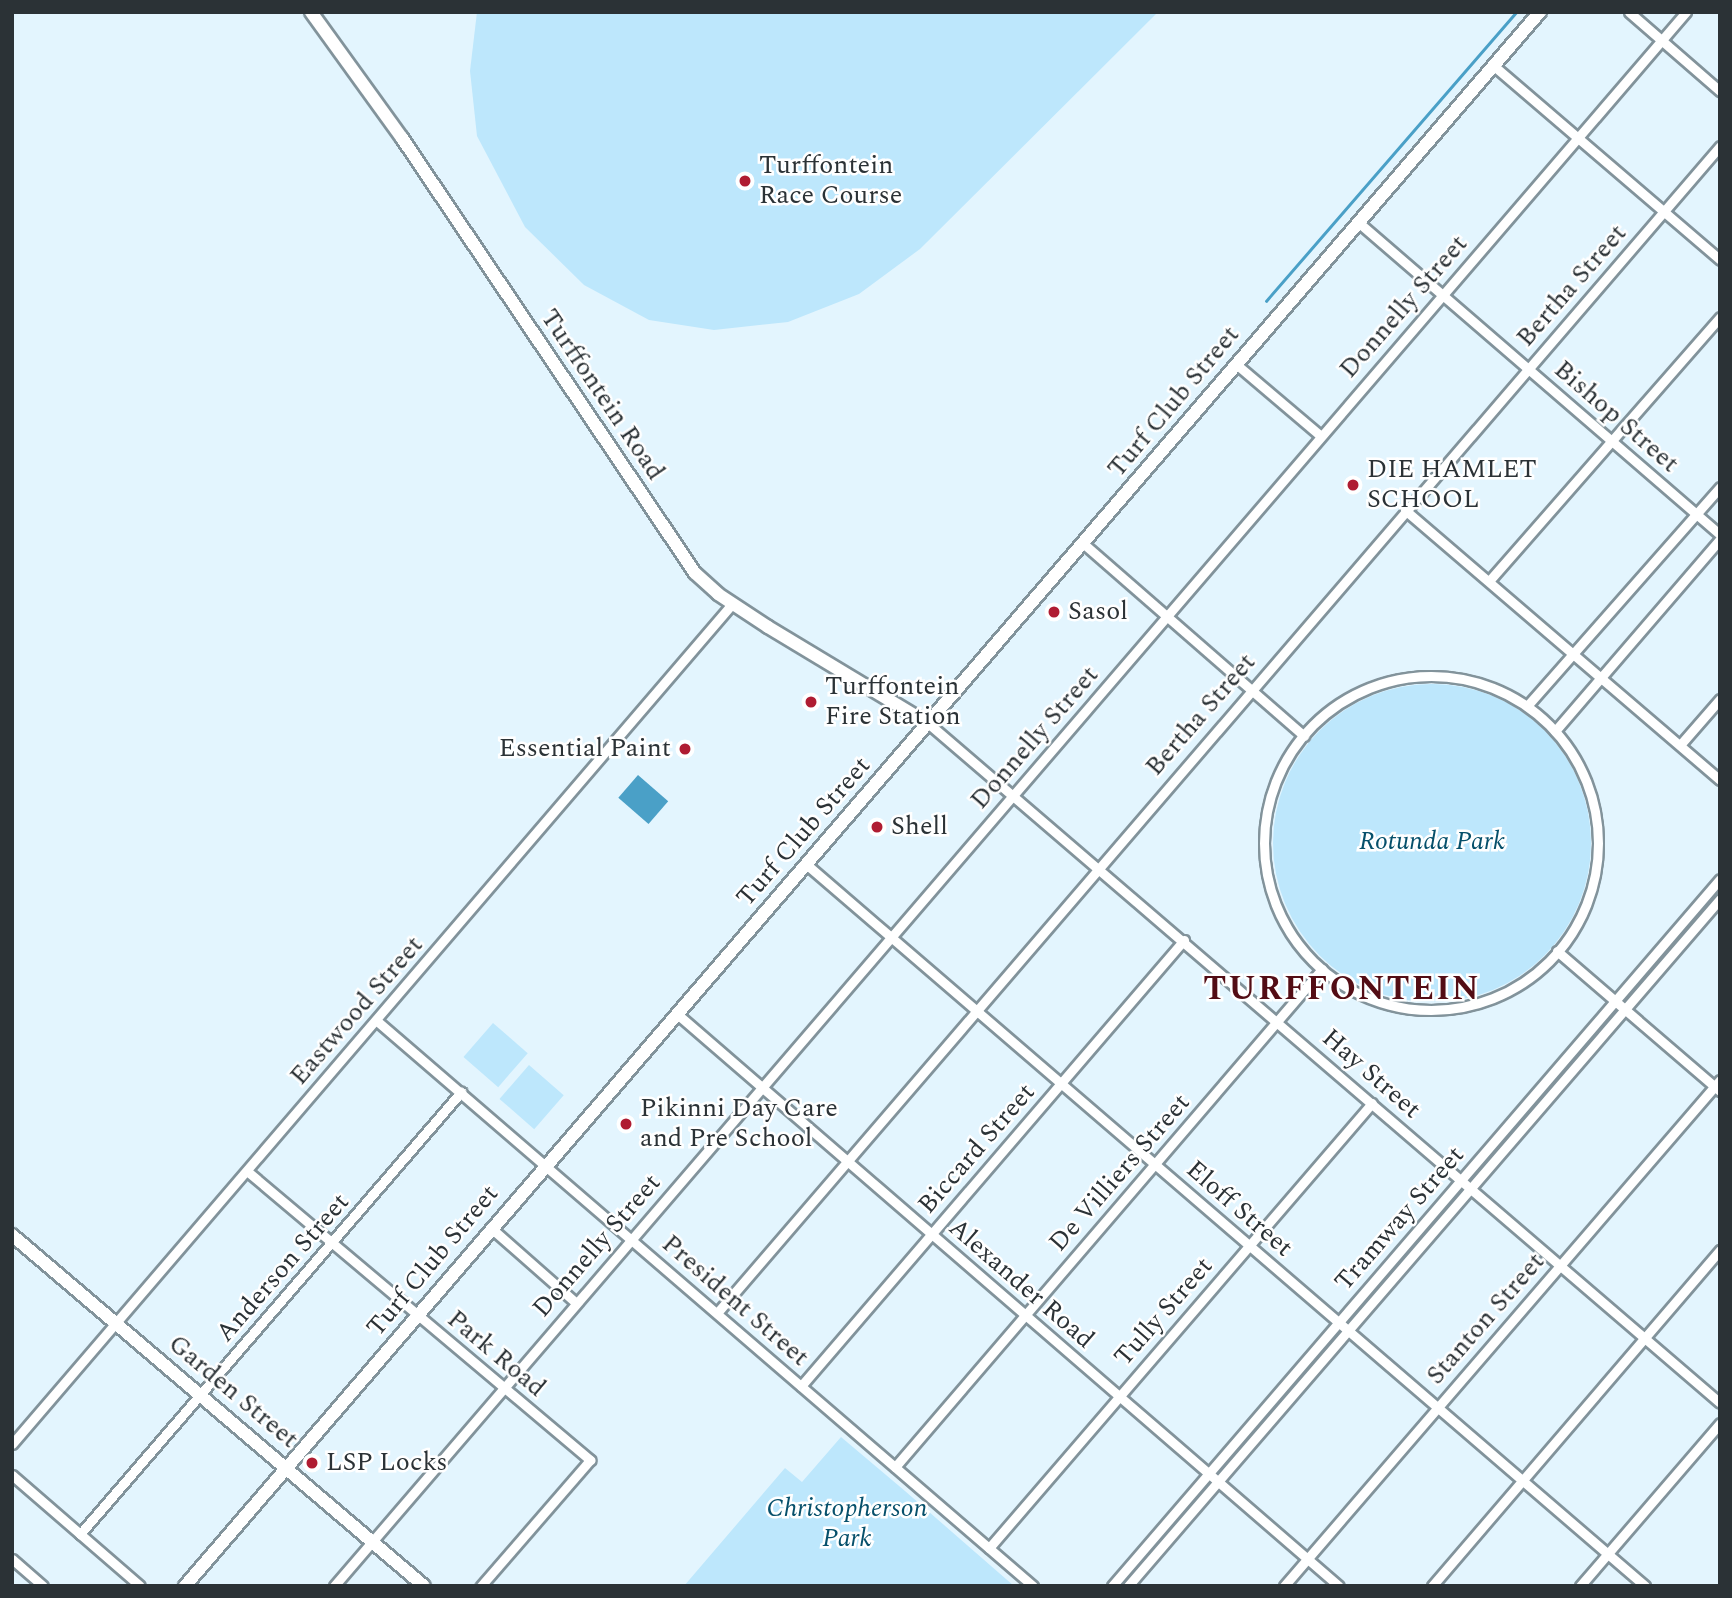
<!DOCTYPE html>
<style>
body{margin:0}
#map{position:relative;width:1732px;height:1598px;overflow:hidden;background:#e3f5fe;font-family:Spectral,serif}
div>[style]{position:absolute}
.green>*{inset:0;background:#bde7fc;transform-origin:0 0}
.round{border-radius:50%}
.water>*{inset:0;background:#4aa0c7;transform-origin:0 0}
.stream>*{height:2.5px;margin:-1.25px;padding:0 1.25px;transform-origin:1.25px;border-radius:1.25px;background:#4aa0c7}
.roads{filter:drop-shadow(2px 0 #82939b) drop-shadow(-2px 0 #82939b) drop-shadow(0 2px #82939b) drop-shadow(0 -2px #82939b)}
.street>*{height:9px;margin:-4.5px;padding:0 4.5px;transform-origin:4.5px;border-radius:4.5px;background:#fff}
.street>.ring{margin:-4.5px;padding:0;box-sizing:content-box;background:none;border:9px solid #fff;border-radius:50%}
.secondary>*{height:12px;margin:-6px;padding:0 6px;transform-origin:6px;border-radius:6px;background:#fff}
.dots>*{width:19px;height:19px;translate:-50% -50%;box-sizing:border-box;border:4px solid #fff;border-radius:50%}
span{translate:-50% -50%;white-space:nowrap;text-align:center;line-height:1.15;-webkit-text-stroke:5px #fff;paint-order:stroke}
.poi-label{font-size:26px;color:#2b3236}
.left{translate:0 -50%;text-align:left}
.right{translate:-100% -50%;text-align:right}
.street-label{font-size:26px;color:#2b3236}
.park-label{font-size:26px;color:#06506b;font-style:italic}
.district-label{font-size:33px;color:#530d15;font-weight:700;letter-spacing:2px}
.frame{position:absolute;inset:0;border:14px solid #2b3236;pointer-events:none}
</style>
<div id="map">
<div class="green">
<i style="clip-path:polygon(477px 12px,1158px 12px,920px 249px,859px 294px,788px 322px,714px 330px,649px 320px,584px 285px,525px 227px,477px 136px,470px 71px)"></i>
<i class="round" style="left:1273px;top:684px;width:318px;height:318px"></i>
<i style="left:493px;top:1023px;width:46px;height:45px;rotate:41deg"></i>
<i style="left:529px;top:1065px;width:46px;height:45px;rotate:41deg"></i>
<i style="clip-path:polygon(841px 1437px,905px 1491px,1014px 1586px,684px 1586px,785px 1468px,802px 1482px)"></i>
</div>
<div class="water">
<i style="left:638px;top:775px;width:40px;height:30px;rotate:41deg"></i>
</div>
<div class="stream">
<i style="left:1266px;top:301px;width:382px;rotate:-49.1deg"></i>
</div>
<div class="roads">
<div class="street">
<i style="left:1629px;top:12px;width:121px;rotate:41deg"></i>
<i style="left:1494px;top:66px;width:298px;rotate:40.6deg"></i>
<i style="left:1358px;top:222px;width:478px;rotate:40.8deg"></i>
<i style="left:1236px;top:364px;width:111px;rotate:40.3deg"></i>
<i style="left:1405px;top:510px;width:415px;rotate:40.6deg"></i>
<i style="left:1084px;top:544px;width:292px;rotate:41.1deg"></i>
<i style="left:1489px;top:581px;width:351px;rotate:-48.8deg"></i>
<i class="ring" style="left:1264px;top:676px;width:325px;height:325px"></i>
<i style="left:1527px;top:706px;width:292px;rotate:-48.6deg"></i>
<i style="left:929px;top:724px;width:1042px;rotate:40.64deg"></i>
<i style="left:1555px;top:731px;width:253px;rotate:-49.3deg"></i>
<i style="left:1680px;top:745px;width:61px;rotate:-49deg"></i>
<i style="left:806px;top:864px;width:1107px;rotate:40.71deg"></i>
<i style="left:1557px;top:951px;width:215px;rotate:40.7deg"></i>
<i style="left:676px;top:1013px;width:876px;rotate:40.84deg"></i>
<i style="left:377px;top:1021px;width:866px;rotate:40.74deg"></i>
<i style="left:247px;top:1171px;width:449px;rotate:40.1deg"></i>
<i style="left:590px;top:1460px;width:167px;rotate:130.9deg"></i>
<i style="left:491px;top:1228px;width:113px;rotate:41.4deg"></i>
<i style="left:717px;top:1313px;width:1539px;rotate:-49.32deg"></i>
<i style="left:801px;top:1386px;width:588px;rotate:-49.35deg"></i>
<i style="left:12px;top:1444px;width:1106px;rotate:-49.4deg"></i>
<i style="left:895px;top:1467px;width:656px;rotate:-49.39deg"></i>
<i style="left:12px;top:1475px;width:169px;rotate:40.9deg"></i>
<i style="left:80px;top:1534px;width:584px;rotate:-49.24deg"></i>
<i style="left:989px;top:1548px;width:587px;rotate:-49.28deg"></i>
<i style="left:12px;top:1559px;width:41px;rotate:41.1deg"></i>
<i style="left:334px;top:1586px;width:2075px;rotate:-49.34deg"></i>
<i style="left:1112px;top:1586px;width:932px;rotate:-49.31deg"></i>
<i style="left:1128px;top:1586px;width:907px;rotate:-49.25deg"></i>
<i style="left:1284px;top:1586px;width:668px;rotate:-49.25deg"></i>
<i style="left:1432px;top:1586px;width:443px;rotate:-49.4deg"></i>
<i style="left:1580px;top:1586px;width:215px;rotate:-49.3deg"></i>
</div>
<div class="secondary">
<i style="left:311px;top:12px;width:155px;rotate:54.2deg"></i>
<i style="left:402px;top:138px;width:524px;rotate:56.04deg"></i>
<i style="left:695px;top:573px;width:31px;rotate:42deg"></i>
<i style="left:718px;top:594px;width:60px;rotate:33.4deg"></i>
<i style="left:768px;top:627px;width:188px;rotate:31.1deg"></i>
<i style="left:12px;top:1235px;width:541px;rotate:40.43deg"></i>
<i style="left:185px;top:1586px;width:2077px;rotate:-49.28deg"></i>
</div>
</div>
<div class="dots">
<i style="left:745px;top:181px;background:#af1c32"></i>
<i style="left:1353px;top:485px;background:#af1c32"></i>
<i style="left:1054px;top:612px;background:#af1c32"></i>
<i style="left:811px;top:702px;background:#af1c32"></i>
<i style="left:685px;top:749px;background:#af1c32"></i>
<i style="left:877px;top:827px;background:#af1c32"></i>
<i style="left:626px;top:1124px;background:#af1c32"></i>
<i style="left:312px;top:1463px;background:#af1c32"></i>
</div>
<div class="poi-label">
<span class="left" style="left:759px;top:181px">Turffontein<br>Race Course</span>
<span class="left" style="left:1367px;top:485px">DIE HAMLET<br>SCHOOL</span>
<span class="left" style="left:1068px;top:612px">Sasol</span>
<span class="left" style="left:825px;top:702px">Turffontein<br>Fire Station</span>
<span class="right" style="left:671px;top:749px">Essential Paint</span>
<span class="left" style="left:891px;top:827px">Shell</span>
<span class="left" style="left:640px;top:1124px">Pikinni Day Care<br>and Pre School</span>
<span class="left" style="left:326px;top:1463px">LSP Locks</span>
</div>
<div class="street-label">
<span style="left:1572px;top:286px;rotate:-49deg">Bertha Street</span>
<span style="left:1404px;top:307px;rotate:-49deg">Donnelly Street</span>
<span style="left:602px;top:395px;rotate:56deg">Turffontein Road</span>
<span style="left:1174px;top:402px;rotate:-50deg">Turf Club Street</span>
<span style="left:1616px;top:417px;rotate:41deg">Bishop Street</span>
<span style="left:1201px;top:715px;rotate:-49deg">Bertha Street</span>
<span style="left:1035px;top:738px;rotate:-49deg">Donnelly Street</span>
<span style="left:804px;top:832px;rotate:-49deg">Turf Club Street</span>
<span style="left:357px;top:1011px;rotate:-49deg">Eastwood Street</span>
<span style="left:1371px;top:1074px;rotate:41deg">Hay Street</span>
<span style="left:977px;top:1149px;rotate:-49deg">Biccard Street</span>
<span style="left:1120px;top:1173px;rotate:-49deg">De Villiers Street</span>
<span style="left:1239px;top:1209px;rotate:41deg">Eloff Street</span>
<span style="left:1400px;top:1219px;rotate:-49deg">Tramway Street</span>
<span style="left:597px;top:1246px;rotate:-49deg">Donnelly Street</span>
<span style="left:433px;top:1261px;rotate:-50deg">Turf Club Street</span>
<span style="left:283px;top:1268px;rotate:-49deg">Anderson Street</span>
<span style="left:1021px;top:1284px;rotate:41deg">Alexander Road</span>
<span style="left:735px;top:1301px;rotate:41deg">President Street</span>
<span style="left:1164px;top:1312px;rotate:-49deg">Tully Street</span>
<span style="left:1486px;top:1319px;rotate:-49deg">Stanton Street</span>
<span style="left:496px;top:1354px;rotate:40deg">Park Road</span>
<span style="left:233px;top:1392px;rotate:40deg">Garden Street</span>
</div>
<div class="park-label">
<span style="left:1432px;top:842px">Rotunda Park</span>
<span style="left:847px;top:1524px">Christopherson<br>Park</span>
</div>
<div class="district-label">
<span style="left:1342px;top:990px">TURFFONTEIN</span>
</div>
<div class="frame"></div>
</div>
